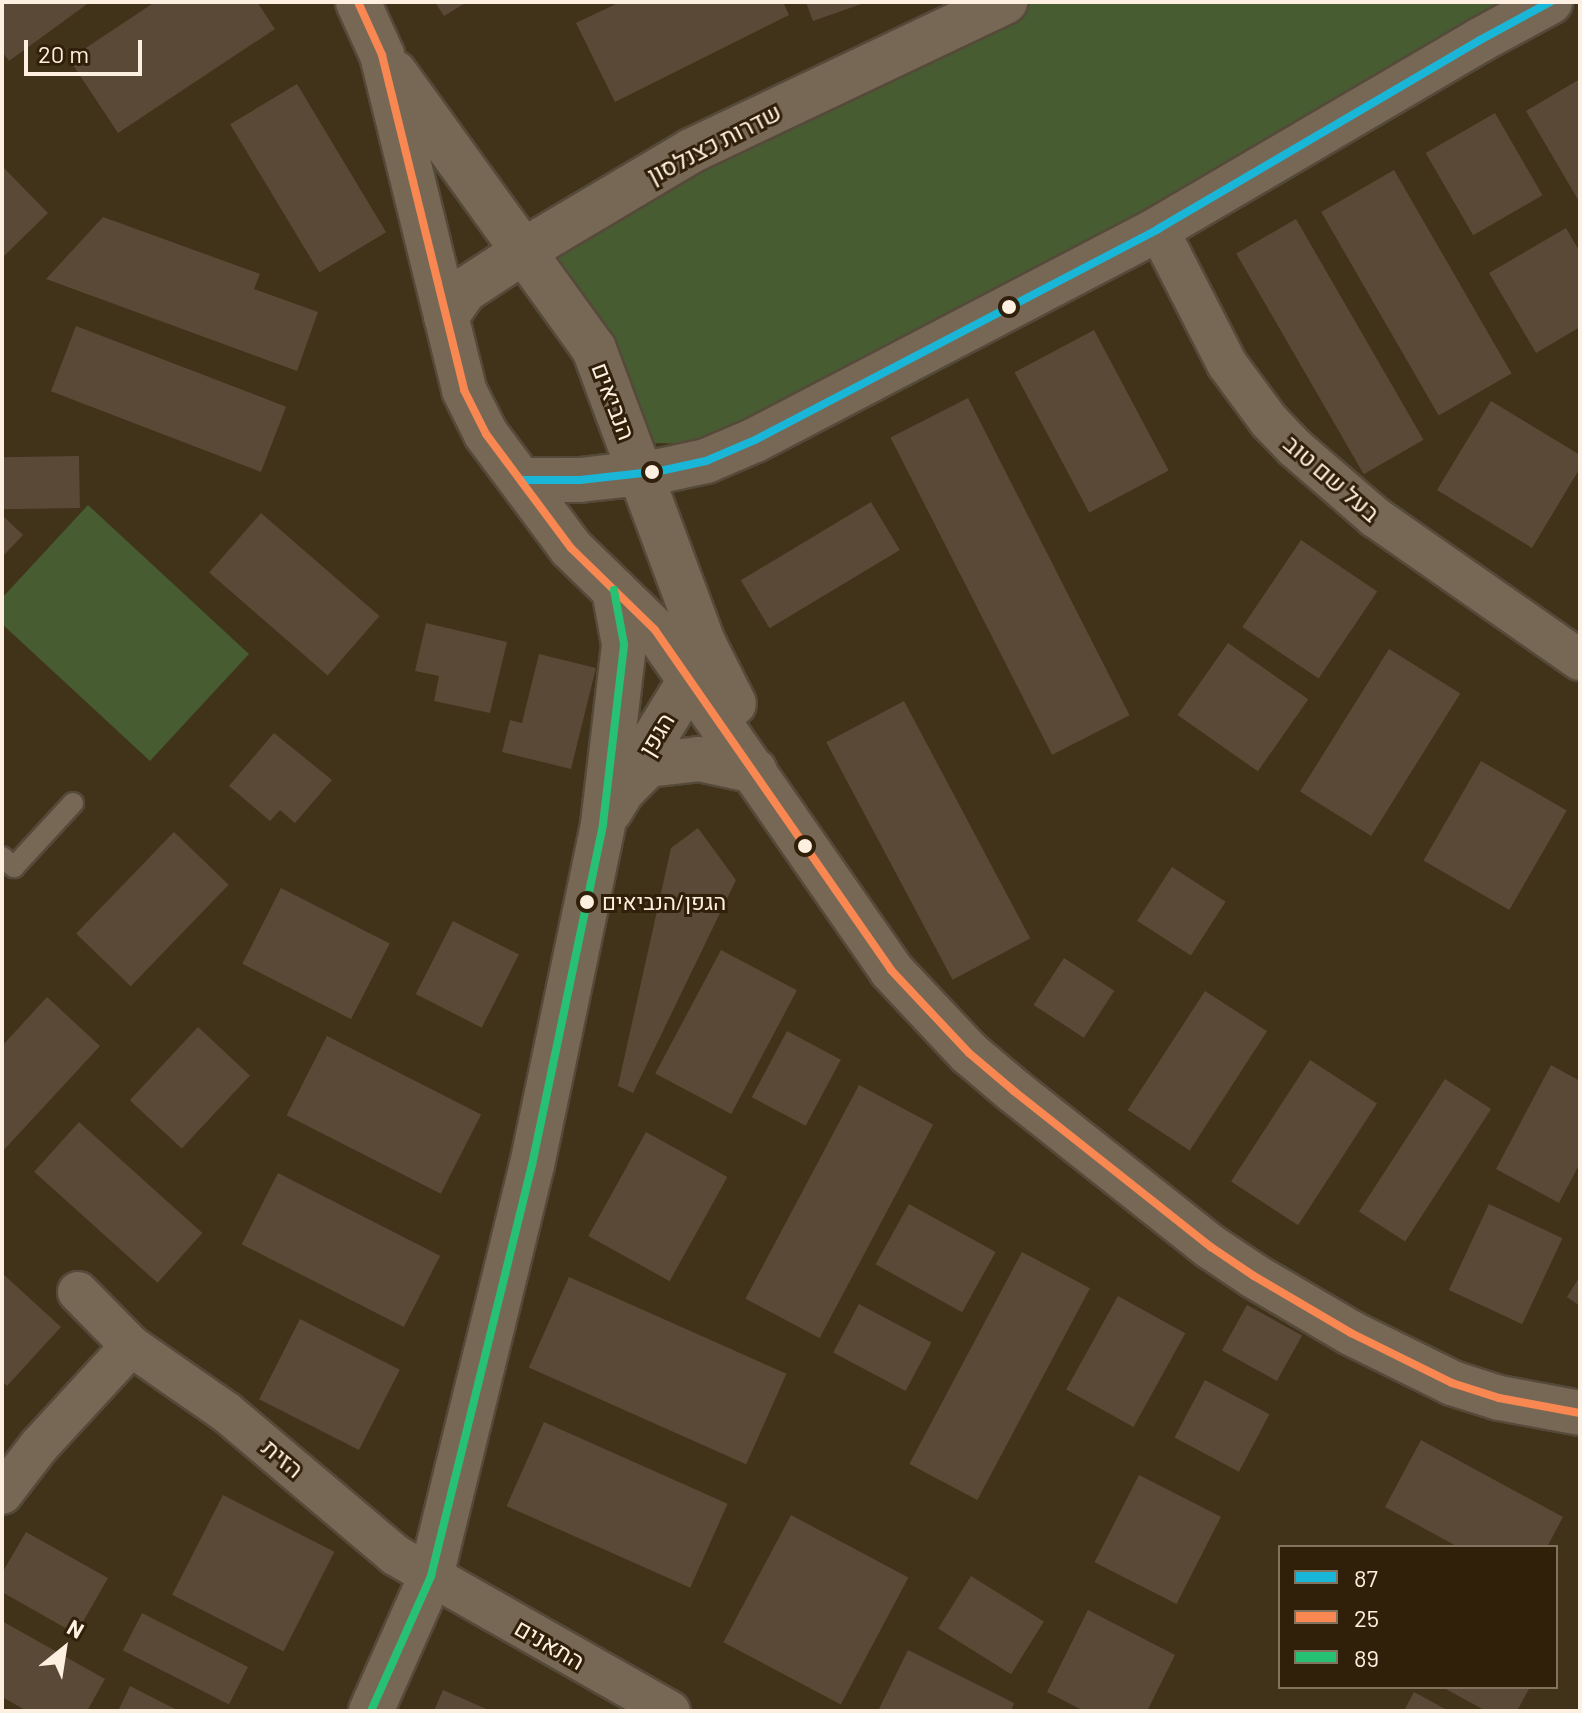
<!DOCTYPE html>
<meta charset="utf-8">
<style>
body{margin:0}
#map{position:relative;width:1582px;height:1713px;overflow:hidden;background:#41321a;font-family:Barlow,Heebo,sans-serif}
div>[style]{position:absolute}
.green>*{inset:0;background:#475c30}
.building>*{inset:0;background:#5a4937;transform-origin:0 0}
.roads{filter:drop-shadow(2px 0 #554a3a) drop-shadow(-2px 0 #554a3a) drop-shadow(0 2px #554a3a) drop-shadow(0 -2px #554a3a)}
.service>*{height:20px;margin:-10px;padding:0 10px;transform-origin:10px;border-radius:10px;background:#776855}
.minor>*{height:40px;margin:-20px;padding:0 20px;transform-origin:20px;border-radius:20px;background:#776855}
.tertiary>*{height:44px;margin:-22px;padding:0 22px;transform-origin:22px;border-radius:22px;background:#776855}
.bus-1>*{height:8px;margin:-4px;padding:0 4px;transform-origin:4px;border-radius:4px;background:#1ab6d8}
.bus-2>*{height:8px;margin:-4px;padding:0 4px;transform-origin:4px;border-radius:4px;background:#f88751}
.bus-3>*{height:8px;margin:-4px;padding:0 4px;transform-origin:4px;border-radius:4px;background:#26c172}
.dots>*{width:22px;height:22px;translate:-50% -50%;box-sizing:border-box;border:4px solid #302009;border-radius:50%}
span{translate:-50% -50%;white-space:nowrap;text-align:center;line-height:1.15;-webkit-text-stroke:6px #302009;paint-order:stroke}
.bus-label{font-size:22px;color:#fdf0e0}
.left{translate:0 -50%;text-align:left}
.street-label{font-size:24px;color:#fdf0e0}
.frame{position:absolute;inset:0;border:4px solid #fdf0e0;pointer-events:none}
.legend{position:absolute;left:1278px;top:1545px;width:280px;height:144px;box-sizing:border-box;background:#302009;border:2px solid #82735f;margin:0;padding:10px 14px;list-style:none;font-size:24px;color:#fdf0e0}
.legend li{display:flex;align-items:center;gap:16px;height:40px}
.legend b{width:40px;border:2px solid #82735f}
.north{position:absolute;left:24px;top:1609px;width:80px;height:80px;-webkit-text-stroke:6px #302009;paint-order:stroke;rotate:30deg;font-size:22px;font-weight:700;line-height:32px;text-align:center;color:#fdf0e0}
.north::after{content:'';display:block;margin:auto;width:28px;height:36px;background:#fdf0e0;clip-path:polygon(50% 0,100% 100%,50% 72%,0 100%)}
.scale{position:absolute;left:24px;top:40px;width:118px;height:36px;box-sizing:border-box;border:4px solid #fdf0e0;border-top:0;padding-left:10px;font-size:24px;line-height:28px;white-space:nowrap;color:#fdf0e0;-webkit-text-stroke:6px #302009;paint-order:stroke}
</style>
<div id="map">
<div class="green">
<i style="clip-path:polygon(1015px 2px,1519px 2px,1265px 151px,707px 444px,649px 443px,551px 262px,636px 197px)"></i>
<i style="clip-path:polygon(88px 505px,249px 654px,150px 761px,2px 624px,2px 598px)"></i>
</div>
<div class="building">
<i style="clip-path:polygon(2px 2px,90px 2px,9px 61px,2px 51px)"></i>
<i style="clip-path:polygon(155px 2px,257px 2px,275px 29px,118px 133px,69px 59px)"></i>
<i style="clip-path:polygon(435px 2px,467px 2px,444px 16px)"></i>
<i style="clip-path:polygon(620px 2px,783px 2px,789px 15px,615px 102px,576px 23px)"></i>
<i style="clip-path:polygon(806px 2px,867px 2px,813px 21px)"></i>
<i style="clip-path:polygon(1580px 79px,1580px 203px,1526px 111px)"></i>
<i style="left:297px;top:84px;width:173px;height:78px;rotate:59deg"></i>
<i style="left:1495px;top:113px;width:95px;height:80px;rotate:60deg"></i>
<i style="clip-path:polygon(2px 166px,48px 213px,2px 258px)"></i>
<i style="left:1394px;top:170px;width:235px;height:84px;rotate:60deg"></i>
<i style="clip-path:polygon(103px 217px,260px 274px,254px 289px,318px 312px,297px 371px,46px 279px)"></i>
<i style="left:1296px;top:219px;width:255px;height:69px;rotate:60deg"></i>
<i style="clip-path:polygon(1566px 228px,1580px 252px,1580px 327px,1536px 353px,1489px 273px)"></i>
<i style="left:76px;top:326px;width:225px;height:70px;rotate:21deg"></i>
<i style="left:1094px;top:330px;width:159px;height:90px;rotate:62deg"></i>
<i style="left:968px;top:398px;width:356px;height:87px;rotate:63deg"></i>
<i style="clip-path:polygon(1491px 401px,1580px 455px,1580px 468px,1532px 548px,1437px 490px)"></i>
<i style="left:79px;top:456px;width:52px;height:77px;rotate:89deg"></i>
<i style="left:871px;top:502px;width:56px;height:152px;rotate:59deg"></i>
<i style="left:261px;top:513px;width:157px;height:79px;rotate:41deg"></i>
<i style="clip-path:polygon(2px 515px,23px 535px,2px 557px)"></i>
<i style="left:1301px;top:540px;width:92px;height:105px;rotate:34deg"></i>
<i style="clip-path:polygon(426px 623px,507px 642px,490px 713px,434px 701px,439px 676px,415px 671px)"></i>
<i style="left:1228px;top:643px;width:98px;height:88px;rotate:35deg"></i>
<i style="left:1389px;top:649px;width:84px;height:168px;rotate:32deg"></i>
<i style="clip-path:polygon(539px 654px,596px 668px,571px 769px,502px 752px,510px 720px,522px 723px)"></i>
<i style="left:904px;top:701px;width:269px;height:88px;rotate:62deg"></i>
<i style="clip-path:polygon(274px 733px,332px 780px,295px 823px,280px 810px,270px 821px,229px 786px)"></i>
<i style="left:1481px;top:761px;width:99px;height:115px;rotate:30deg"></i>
<i style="clip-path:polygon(698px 828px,736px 880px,633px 1093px,618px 1086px,671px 848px)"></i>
<i style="left:174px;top:832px;width:76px;height:141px;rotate:44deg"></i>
<i style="left:1172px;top:867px;width:64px;height:64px;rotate:33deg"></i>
<i style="left:281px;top:888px;width:122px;height:85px;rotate:27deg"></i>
<i style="left:453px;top:921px;width:74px;height:82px;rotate:27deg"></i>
<i style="left:721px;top:950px;width:86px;height:140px;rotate:28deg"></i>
<i style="left:1064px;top:958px;width:60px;height:56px;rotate:33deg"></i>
<i style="left:1205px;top:991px;width:74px;height:142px;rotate:33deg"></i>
<i style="clip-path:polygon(47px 997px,100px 1046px,2px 1152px,2px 1046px)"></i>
<i style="left:198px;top:1027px;width:71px;height:100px;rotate:43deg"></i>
<i style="left:787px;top:1031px;width:61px;height:75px;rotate:28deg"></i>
<i style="left:327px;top:1036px;width:173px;height:89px;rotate:27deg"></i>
<i style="left:1310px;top:1060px;width:80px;height:145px;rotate:33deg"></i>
<i style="clip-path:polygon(1551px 1065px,1580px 1081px,1580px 1163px,1559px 1203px,1496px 1169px)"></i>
<i style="left:1445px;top:1079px;width:55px;height:158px;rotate:33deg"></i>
<i style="left:859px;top:1085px;width:84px;height:242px;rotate:28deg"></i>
<i style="left:79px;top:1122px;width:166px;height:67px;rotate:42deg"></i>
<i style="left:646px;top:1132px;width:93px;height:119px;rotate:29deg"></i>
<i style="left:278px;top:1173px;width:182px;height:80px;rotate:27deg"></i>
<i style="left:909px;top:1204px;width:99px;height:69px;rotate:29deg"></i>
<i style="left:1489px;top:1204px;width:81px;height:95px;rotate:25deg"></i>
<i style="left:1022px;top:1252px;width:77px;height:240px;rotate:28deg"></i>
<i style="clip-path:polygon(2px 1273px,61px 1327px,7px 1386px,2px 1381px)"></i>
<i style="clip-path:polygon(1580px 1276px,1580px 1306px,1567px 1297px)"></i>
<i style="left:569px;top:1277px;width:238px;height:99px;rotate:24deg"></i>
<i style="left:1118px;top:1296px;width:77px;height:107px;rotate:29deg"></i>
<i style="left:859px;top:1304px;width:82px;height:55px;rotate:28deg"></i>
<i style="left:1247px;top:1305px;width:63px;height:52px;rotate:29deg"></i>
<i style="left:300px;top:1319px;width:112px;height:90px;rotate:27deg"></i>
<i style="left:1205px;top:1380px;width:73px;height:65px;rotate:28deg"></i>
<i style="left:544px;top:1422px;width:201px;height:92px;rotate:24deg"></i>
<i style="clip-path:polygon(1421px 1440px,1563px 1517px,1547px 1547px,1458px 1547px,1385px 1507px)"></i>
<i style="left:1139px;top:1475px;width:92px;height:98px;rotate:27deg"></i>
<i style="left:223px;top:1495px;width:125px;height:112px;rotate:27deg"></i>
<i style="left:791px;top:1515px;width:133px;height:144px;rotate:28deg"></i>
<i style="clip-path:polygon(26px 1532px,108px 1578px,76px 1634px,2px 1592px,2px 1573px)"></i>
<i style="left:971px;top:1576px;width:86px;height:62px;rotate:32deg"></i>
<i style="clip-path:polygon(1088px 1610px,1175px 1655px,1147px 1711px,1084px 1711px,1047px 1692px)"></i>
<i style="left:142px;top:1613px;width:119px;height:42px;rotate:27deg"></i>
<i style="clip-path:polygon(2px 1621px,105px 1679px,87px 1711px,27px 1711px,2px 1697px)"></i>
<i style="clip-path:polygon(908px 1650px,1014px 1703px,1011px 1711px,878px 1711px)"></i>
<i style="clip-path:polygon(130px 1686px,179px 1711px,118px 1711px)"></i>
<i style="clip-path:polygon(1442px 1687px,1530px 1687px,1517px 1711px,1486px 1711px)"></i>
<i style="clip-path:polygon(443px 1690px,491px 1711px,434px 1711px)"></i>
<i style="clip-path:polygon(1414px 1692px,1449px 1711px,1404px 1711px)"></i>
</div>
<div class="roads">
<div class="service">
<i style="left:2px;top:857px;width:16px;rotate:40deg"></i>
<i style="left:14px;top:867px;width:87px;rotate:-47.3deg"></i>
</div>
<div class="minor">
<i style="left:1158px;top:229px;width:152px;rotate:62.9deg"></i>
<i style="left:1227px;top:364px;width:71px;rotate:53.6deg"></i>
<i style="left:1269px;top:421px;width:37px;rotate:46deg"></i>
<i style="left:1295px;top:448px;width:106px;rotate:40.8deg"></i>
<i style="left:1375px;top:517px;width:250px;rotate:34.9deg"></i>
<i style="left:78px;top:1292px;width:76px;rotate:45.5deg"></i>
<i style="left:131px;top:1346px;width:116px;rotate:34.8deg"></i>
<i style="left:226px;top:1412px;width:221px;rotate:40.2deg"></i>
<i style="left:395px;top:1555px;width:316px;rotate:29.6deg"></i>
<i style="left:2px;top:1494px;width:61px;rotate:-52.4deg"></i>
<i style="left:39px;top:1446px;width:136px;rotate:-47.4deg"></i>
</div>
<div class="tertiary">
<i style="left:358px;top:2px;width:58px;rotate:65.6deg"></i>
<i style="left:382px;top:55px;width:345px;rotate:76.2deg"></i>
<i style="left:464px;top:390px;width:49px;rotate:63.4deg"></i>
<i style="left:486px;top:434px;width:142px;rotate:53.3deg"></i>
<i style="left:571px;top:548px;width:117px;rotate:44.3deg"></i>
<i style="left:655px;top:630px;width:414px;rotate:55.2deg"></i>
<i style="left:891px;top:970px;width:114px;rotate:46.8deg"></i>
<i style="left:969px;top:1053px;width:59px;rotate:40.2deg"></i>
<i style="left:1014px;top:1091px;width:251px;rotate:38.4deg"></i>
<i style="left:1211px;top:1247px;width:52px;rotate:34deg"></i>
<i style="left:1254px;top:1276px;width:113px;rotate:30.4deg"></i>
<i style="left:1351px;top:1333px;width:113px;rotate:26.3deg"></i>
<i style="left:1452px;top:1383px;width:49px;rotate:17.7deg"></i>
<i style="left:1499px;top:1398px;width:82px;rotate:10.5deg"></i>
<i style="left:395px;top:73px;width:340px;rotate:54.2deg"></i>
<i style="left:594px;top:349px;width:313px;rotate:69.6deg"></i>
<i style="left:703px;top:642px;width:69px;rotate:63.4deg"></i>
<i style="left:446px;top:317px;width:33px;rotate:-55deg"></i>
<i style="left:465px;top:290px;width:93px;rotate:-33.2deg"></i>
<i style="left:543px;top:239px;width:172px;rotate:-30.7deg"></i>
<i style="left:691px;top:151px;width:348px;rotate:-25.4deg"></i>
<i style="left:522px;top:480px;width:58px"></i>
<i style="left:580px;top:480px;width:81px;rotate:-6.4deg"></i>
<i style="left:660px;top:471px;width:47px;rotate:-12.3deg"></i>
<i style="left:706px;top:461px;width:53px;rotate:-23.2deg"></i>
<i style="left:755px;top:440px;width:455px;rotate:-27.6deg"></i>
<i style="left:1158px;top:229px;width:373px;rotate:-30.4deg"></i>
<i style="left:1480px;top:40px;width:80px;rotate:-28.5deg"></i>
<i style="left:625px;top:788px;width:33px;rotate:-45deg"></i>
<i style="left:648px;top:765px;width:51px;rotate:-6.7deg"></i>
<i style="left:699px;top:759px;width:57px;rotate:12.1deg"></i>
<i style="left:610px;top:811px;width:153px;rotate:-58.6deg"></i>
<i style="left:690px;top:680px;width:26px;rotate:-69deg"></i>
<i style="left:371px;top:1711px;width:148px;rotate:-66deg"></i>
<i style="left:431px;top:1576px;width:423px;rotate:-76.2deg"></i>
<i style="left:532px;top:1165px;width:348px;rotate:-78.2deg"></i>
<i style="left:603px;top:824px;width:181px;rotate:-83.3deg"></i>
<i style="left:624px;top:644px;width:55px;rotate:-100.5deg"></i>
</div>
</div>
<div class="bus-1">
<i style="left:522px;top:480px;width:58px"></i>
<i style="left:580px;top:480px;width:81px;rotate:-6.4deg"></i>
<i style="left:660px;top:471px;width:47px;rotate:-12.3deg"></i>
<i style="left:706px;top:461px;width:53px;rotate:-23.2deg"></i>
<i style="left:755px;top:440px;width:455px;rotate:-27.6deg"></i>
<i style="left:1158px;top:229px;width:373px;rotate:-30.4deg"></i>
<i style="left:1480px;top:40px;width:80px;rotate:-28.5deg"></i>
</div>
<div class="bus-2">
<i style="left:358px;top:2px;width:58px;rotate:65.6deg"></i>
<i style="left:382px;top:55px;width:345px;rotate:76.2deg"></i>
<i style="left:464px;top:390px;width:49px;rotate:63.4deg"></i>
<i style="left:486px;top:434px;width:142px;rotate:53.3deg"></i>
<i style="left:571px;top:548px;width:117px;rotate:44.3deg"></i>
<i style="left:655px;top:630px;width:414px;rotate:55.2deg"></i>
<i style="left:891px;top:970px;width:114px;rotate:46.8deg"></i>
<i style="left:969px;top:1053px;width:59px;rotate:40.2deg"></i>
<i style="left:1014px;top:1091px;width:251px;rotate:38.4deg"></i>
<i style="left:1211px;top:1247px;width:52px;rotate:34deg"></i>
<i style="left:1254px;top:1276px;width:113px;rotate:30.4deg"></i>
<i style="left:1351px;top:1333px;width:113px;rotate:26.3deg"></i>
<i style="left:1452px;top:1383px;width:49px;rotate:17.7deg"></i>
<i style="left:1499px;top:1398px;width:82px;rotate:10.5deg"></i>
</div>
<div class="bus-3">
<i style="left:371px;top:1711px;width:148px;rotate:-66deg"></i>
<i style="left:431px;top:1576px;width:423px;rotate:-76.2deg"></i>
<i style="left:532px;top:1165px;width:348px;rotate:-78.2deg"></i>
<i style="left:603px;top:824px;width:181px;rotate:-83.3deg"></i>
<i style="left:624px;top:644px;width:55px;rotate:-100.5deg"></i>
</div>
<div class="dots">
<i style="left:1009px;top:307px;background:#fdf0e0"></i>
<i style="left:652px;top:472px;background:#fdf0e0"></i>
<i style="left:805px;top:846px;background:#fdf0e0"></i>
<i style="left:587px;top:902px;background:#fdf0e0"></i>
</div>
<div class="bus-label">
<span class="left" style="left:602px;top:902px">הגפן/הנביאים</span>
</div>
<div class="street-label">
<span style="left:714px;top:143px;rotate:-27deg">שדרות כצנלסון</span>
<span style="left:614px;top:401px;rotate:69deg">הנביאים</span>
<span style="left:1332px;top:478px;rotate:41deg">בעל שם טוב</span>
<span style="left:656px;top:734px;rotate:-59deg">הגפן</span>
<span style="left:283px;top:1458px;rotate:40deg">הזית</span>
<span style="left:550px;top:1644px;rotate:30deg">התאנים</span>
</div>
<div class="frame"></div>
<ul class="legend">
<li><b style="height:10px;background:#1ab6d8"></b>87</li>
<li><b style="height:10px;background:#f88751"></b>25</li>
<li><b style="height:10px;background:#26c172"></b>89</li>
</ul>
<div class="north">N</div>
<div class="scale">20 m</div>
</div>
